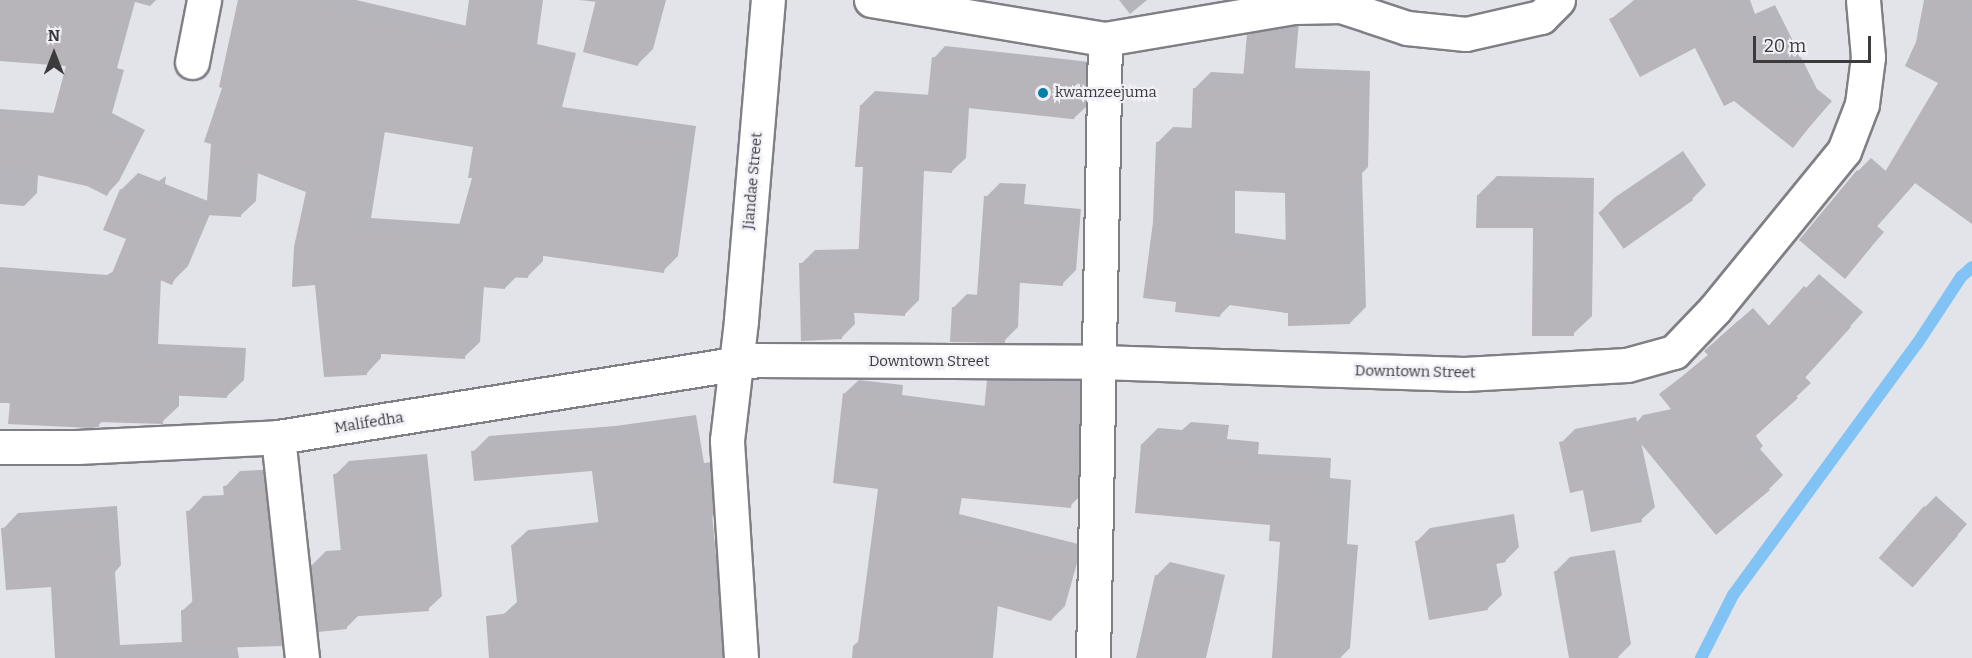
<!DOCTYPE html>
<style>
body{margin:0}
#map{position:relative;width:1972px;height:658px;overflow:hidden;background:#e3e3ea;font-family:Bitter,serif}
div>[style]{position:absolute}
.shadow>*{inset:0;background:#0003}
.stream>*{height:12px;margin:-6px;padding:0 6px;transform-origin:6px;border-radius:6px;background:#81c3f4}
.building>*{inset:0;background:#b7b4ba;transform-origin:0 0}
.roads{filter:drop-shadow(2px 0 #807f85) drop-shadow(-2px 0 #807f85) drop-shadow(0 2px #807f85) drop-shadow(0 -2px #807f85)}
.minor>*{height:33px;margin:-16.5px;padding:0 16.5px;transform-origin:16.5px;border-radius:16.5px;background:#fff}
.dots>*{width:16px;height:16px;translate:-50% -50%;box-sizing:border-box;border:3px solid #f1f0f7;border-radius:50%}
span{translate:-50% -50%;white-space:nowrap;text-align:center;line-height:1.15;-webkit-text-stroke:4.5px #f1f0f7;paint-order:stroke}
.poi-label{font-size:15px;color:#3b3b3e}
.left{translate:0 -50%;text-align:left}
.street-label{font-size:15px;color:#3b3b3e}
.north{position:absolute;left:24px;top:24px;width:60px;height:60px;-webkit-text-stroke:4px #f1f0f7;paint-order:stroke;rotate:0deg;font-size:16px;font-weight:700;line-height:24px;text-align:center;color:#3b3b3e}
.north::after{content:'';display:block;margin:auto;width:21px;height:27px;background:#3b3b3e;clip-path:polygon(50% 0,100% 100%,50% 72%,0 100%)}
.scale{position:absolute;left:1753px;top:36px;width:118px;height:27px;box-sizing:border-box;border:3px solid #3b3b3e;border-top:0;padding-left:8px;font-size:18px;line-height:21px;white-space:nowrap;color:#3b3b3e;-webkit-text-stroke:4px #f1f0f7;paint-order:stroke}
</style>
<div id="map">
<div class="shadow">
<i style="clip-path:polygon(0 0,156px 0,150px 6px,135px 2px,117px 68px,124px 70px,112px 113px,145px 130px,119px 181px,107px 194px,88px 185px,38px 174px,37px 193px,24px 206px,0 204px,0 109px,55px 113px,68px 65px,0 59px)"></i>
<i style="clip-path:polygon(evenodd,239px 0,356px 0,467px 26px,471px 0,543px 0,537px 44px,576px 53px,562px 107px,696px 126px,678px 256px,663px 271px,543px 254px,543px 261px,528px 276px,517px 276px,505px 288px,484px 286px,480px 342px,464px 357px,381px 352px,381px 358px,366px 374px,308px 191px,258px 172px,256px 201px,240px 216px,210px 214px,188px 266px,171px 283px,161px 279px,158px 344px,246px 348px,244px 380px,227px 396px,179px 394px,179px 406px,162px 422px,103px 420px,98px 426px,0 401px,0 267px,107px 275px,114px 271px,128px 238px,121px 190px,138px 173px,159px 181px,166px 176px,165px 184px,208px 201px,239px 0,385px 131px,475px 146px,474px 177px,461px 224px,371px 218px,385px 131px)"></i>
<i style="clip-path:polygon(579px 0,666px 0,653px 49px,638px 64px,597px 2px)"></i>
<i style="clip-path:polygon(1119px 0,1147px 0,1130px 14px)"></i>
<i style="clip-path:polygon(1634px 0,1750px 0,1755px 14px,1775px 5px,1817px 89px,1832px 101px,1793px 146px,1696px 46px,1611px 19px)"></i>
<i style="clip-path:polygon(1925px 0,1972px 0,1972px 222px,1916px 182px,1877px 226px,1884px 232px,1845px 277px,1858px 171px,1871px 158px,1887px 172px,1940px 82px,1918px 43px)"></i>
<i style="clip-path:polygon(evenodd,1267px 18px,1299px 21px,1295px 68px,1370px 71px,1368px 167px,1362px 173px,1366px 307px,1350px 323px,1231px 304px,1219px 316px,1178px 301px,1154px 222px,1157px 143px,1173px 127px,1193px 128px,1195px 88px,1211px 72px,1246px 74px,1251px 34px,1267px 18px,1235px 189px,1286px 191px,1287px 240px,1235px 233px,1235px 189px)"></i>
<i style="clip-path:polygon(945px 46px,1090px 62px,1086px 107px,1074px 118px,969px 107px,966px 158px,952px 171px,924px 170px,919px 300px,905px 314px,854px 312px,855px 324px,841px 338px,801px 264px,815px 250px,861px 249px,865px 166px,861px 105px,875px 91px,931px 95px,934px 58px)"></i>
<i style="clip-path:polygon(1683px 151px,1706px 185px,1692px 199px,1623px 245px,1600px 212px,1614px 198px)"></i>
<i style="clip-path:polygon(1497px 176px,1594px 178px,1592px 316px,1573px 334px,1535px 227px,1478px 195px)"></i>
<i style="clip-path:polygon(1000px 183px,1026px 184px,1024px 204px,1081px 209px,1076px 270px,1062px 284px,1020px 281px,1018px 327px,1004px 341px,953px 308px,967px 294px,979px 295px,986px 197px)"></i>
<i style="clip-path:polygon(1819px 274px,1863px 312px,1805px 377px,1811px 383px,1755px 435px,1763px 446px,1760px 449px,1783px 475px,1769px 489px,1641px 442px,1655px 507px,1641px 520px,1584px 488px,1561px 443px,1575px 429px,1636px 417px,1637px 422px,1643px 415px,1672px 409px,1661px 394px,1709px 354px,1720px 337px,1753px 308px,1770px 327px)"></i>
<i style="clip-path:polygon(1002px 367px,1089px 376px,1084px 492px,1070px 506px,962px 497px,959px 514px,1082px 545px,1065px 606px,1051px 620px,998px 604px,993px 658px,852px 658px,853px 646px,860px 640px,879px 488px,845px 393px,859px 380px,903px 385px,902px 395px,986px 406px,989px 381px)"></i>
<i style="clip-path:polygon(696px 415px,704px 463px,725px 460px,728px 499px,712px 514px,718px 576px,726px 575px,732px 658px,508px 658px,504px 614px,518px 601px,512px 545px,528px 530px,600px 522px,593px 470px,473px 452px,489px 436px,615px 426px)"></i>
<i style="clip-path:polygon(1191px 422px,1229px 425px,1227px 439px,1259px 442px,1258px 454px,1331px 458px,1330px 478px,1351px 480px,1347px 544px,1358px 545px,1350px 648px,1340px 658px,1273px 658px,1282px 541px,1272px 524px,1142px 444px,1158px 428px,1182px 430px)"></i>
<i style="clip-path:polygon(427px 454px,442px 596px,428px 609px,360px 614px,346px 628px,312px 565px,326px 551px,342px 550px,335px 475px,349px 461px)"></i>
<i style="clip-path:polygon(279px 469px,297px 629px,281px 644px,237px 646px,239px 658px,56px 658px,52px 585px,3px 529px,18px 513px,117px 506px,121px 565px,115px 572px,120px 645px,183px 642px,182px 611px,194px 600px,188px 512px,203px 496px,225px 495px,225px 487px,240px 471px)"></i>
<i style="clip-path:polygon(1936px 496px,1967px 524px,1924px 573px,1925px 507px)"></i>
<i style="clip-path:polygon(1514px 514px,1519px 547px,1505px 561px,1496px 562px,1502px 595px,1488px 608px,1430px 618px,1416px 542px,1430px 528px)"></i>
<i style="clip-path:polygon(1615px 550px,1631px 644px,1617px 658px,1570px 658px,1556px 571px,1570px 557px)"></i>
<i style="clip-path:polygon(1170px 562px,1225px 575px,1206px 658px,1138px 658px,1156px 576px)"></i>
</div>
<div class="stream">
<i style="left:1701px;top:658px;width:71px;rotate:-63.1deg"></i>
<i style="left:1733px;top:595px;width:311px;rotate:-53.8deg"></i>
<i style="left:1917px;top:344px;width:80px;rotate:-56.7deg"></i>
<i style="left:1961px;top:277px;width:15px;rotate:-42deg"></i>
</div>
<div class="building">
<i style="clip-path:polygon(0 0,127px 0,105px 81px,112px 82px,100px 126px,133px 143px,107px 196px,87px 186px,0 167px,0 123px,50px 126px,66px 66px,0 61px)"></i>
<i style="clip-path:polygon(evenodd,238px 0,328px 0,327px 12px,399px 26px,463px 44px,469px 0,531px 0,523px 59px,561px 68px,547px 122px,682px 140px,664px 273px,530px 254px,528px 278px,506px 277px,505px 289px,470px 286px,465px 359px,366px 353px,367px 375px,324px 377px,315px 285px,292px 287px,294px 247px,306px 192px,244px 168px,241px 217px,206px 215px,211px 144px,204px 142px,222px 88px,219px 87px,238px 0,373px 130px,473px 147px,468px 178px,472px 178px,455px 240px,357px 233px,373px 130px)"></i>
<i style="clip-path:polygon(596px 0,656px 0,638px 66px,583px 52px)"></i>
<i style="clip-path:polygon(1654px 0,1731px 0,1739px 29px,1759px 19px,1801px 104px,1817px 117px,1793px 148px,1734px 101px,1724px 106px,1695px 48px,1640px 77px,1609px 19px)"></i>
<i style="clip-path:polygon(1924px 0,1972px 0,1967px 32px,1972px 24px,1972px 224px,1915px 183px,1865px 240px,1872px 246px,1845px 279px,1799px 240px,1857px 170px,1876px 187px,1938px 83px,1905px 66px,1916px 42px)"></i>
<i style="clip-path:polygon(evenodd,1247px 34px,1284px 37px,1279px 84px,1354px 86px,1353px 184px,1346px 184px,1350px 324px,1288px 326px,1288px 313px,1222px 304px,1220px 317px,1175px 312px,1176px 302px,1143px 298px,1153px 222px,1156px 142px,1191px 144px,1193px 88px,1242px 90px,1247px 34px,1219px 190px,1285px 193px,1286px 257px,1219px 249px,1219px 190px)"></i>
<i style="left:932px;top:57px;width:148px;height:47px;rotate:6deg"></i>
<i style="clip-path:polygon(860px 105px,956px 111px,952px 173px,912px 170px,905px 316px,841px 312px,842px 339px,801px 341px,799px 263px,858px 262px,863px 167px,855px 167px)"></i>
<i style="left:1668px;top:164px;width:44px;height:85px;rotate:55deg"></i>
<i style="clip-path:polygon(120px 189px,143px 198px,146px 192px,150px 193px,149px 200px,199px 220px,172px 285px,146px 274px,142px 360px,230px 364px,227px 398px,164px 395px,163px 424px,99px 422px,99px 427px,91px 428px,8px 424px,10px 403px,0 403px,0 285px,93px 292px,93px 287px,106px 288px,126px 239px,103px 230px)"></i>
<i style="clip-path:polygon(1477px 195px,1576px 196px,1574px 336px,1532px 336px,1533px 228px,1476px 228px)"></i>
<i style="clip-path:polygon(984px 196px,1012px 198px,1011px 218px,1068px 222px,1063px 286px,1008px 282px,1005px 343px,950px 342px,952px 307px,976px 309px)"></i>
<i style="clip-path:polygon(1804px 286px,1851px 327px,1792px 392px,1798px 398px,1741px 449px,1750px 461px,1747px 463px,1770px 490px,1716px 535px,1628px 428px,1678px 418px,1659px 394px,1709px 356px,1704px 351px,1739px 320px,1756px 340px)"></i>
<i style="clip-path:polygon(987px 380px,1076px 389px,1070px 444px,1078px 448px,1071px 508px,951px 497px,946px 528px,1065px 555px,1070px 559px,1051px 621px,987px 603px,981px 658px,856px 658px,878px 489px,833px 483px,843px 393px,890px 398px,889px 408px,983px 421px)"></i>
<i style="clip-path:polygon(681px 429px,688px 477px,710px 475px,713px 516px,696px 518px,703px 591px,711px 590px,716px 658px,489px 658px,486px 616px,518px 612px,511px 545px,600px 535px,592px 471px,474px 481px,471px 451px,598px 441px)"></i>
<i style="clip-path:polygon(1622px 429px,1642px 522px,1591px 532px,1583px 490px,1570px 493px,1559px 442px)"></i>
<i style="clip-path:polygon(1173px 437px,1214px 440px,1212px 455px,1244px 458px,1243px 469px,1316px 474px,1315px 493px,1336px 495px,1332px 559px,1343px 560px,1335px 658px,1272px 658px,1280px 542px,1269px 541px,1270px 525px,1135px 513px,1141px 444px,1172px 446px)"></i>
<i style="clip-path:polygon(414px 467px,429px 611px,346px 617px,347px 629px,318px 632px,311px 565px,342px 562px,333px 474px)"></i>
<i style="clip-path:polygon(264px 483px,282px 646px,182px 649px,181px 610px,193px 610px,186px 511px,225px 509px,223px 486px)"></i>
<i style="left:1924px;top:506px;width:45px;height:69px;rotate:41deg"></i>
<i style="clip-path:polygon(102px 521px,107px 582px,100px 583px,104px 658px,55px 658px,51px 587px,6px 590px,1px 528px)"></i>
<i style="clip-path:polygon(1500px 527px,1506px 562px,1481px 567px,1488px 610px,1429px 620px,1415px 541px)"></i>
<i style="left:1602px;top:563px;width:96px;height:49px;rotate:80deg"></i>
<i style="clip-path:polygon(1155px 575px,1212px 588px,1196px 658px,1136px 658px)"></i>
</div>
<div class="roads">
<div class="minor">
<i style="left:871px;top:0;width:237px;rotate:9.5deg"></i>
<i style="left:1105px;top:39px;width:193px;rotate:-9.6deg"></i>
<i style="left:1295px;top:7px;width:46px;rotate:-1.2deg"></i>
<i style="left:1341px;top:6px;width:70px;rotate:18.4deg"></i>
<i style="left:1407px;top:28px;width:59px;rotate:5.8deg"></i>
<i style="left:1466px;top:34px;width:77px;rotate:-12.8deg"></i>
<i style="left:1541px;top:17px;width:24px;rotate:-45deg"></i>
<i style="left:192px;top:62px;width:63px;rotate:-79deg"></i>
<i style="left:278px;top:437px;width:222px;rotate:83.8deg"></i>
<i style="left:0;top:447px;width:77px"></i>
<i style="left:77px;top:447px;width:201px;rotate:-2.8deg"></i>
<i style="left:278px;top:437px;width:485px;rotate:-9.1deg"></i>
<i style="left:757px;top:360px;width:342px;rotate:0.3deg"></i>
<i style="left:1099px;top:362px;width:365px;rotate:1.9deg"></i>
<i style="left:1464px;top:374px;width:163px;rotate:-3.2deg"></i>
<i style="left:1627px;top:365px;width:49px;rotate:-15.5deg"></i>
<i style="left:1674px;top:352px;width:59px;rotate:-46.4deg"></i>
<i style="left:1715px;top:309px;width:204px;rotate:-50.8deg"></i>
<i style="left:1844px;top:151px;width:50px;rotate:-69deg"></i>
<i style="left:1862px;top:104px;width:47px;rotate:-82.7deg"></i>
<i style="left:1868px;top:57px;width:57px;rotate:-95deg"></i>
<i style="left:741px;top:658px;width:218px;rotate:-93.7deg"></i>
<i style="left:727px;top:440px;width:121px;rotate:-83.3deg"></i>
<i style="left:741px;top:320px;width:321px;rotate:-85.2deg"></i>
<i style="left:1093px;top:658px;width:619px;rotate:-88.89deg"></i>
</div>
</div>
<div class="dots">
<i style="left:1043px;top:93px;background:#0581a7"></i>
</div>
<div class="poi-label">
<span class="left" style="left:1055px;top:93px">kwamzeejuma</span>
</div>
<div class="street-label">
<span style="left:753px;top:181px;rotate:-85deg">Jiandae Street</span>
<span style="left:929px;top:362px">Downtown Street</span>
<span style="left:1415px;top:372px;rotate:1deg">Downtown Street</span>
<span style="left:369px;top:423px;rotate:-9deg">Malifedha</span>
</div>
<div class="north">N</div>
<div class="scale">20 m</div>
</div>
